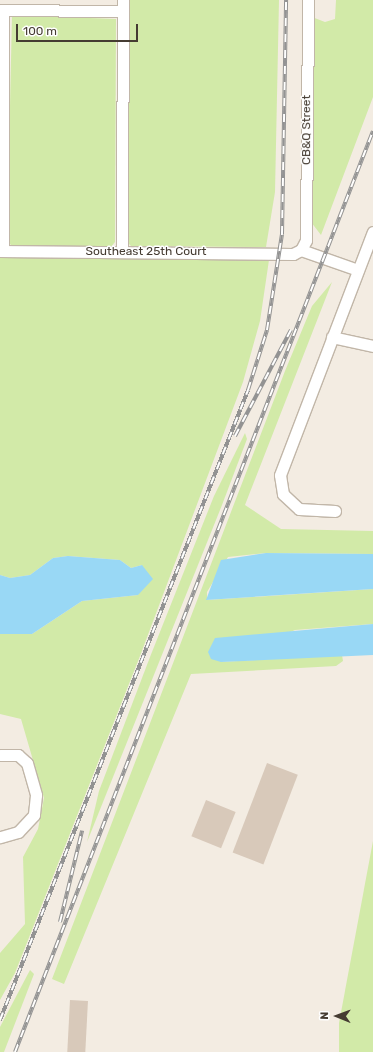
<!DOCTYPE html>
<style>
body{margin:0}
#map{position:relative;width:373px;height:1052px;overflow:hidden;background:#f3ece2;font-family:Rubik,sans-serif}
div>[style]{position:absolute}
.green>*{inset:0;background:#d2eaa8}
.water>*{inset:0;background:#99d8f5}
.building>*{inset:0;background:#d8c9ba;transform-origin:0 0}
.roads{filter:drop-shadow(1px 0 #c1b6a8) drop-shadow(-1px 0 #c1b6a8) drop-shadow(0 1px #c1b6a8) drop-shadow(0 -1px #c1b6a8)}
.minor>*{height:11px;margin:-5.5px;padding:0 5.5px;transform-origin:5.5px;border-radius:5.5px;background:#fff}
.rail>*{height:4px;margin-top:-2px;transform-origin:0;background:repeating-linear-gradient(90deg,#fff 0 8px,#939393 0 16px);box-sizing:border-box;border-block:1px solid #939393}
span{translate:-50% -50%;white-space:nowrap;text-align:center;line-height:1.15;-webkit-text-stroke:3px #fff;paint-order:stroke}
.street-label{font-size:12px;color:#453c32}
.north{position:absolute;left:317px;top:996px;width:40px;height:40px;-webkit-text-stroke:3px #fff;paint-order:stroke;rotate:271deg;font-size:11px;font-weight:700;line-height:16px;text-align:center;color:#453c32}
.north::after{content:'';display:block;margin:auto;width:14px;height:18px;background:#453c32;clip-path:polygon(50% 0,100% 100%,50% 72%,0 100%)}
.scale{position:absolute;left:16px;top:24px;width:122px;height:18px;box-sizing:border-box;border:2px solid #453c32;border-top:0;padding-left:5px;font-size:12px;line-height:14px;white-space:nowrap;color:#453c32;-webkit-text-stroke:3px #fff;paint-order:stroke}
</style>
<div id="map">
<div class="green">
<i style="clip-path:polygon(129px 0,279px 0,275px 192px,266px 247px,131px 246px,128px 243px)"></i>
<i style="clip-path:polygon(336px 0,373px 0,373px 97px,321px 235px,311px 222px,312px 17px,325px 22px,335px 19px)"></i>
<i style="clip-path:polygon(12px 15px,116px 19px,115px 242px,111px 247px,12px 246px,7px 241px)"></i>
<i style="clip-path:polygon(0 257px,269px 260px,260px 321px,243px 382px,140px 656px,15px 973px,0 1000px,0 953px,25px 924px,23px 857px,38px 829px,44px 798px,21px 719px,0 714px,0 634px,32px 634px,82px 601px,138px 595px,142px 565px,131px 568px,120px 560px,68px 556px,53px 558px,30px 575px,10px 578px,0 575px)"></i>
<i style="clip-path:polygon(332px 282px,245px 505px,281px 529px,373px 531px,373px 554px,266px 553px,228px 557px,207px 592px,207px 600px,373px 589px,373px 624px,295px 630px,221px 662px,342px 655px,343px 661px,336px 666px,191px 674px,64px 984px,52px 979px,285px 371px,312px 306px)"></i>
<i style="clip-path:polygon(245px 433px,247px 439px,222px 505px,87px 842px,99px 791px,150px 657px,214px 496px)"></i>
<i style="clip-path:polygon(373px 841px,373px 1052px,339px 1052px,339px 1023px)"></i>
<i style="clip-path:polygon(30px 970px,34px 974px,4px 1052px,0 1052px,0 1027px)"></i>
</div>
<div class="water">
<i style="clip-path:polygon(266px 553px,373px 554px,373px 589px,206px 600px,221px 560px)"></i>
<i style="clip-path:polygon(68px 556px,120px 560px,131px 568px,142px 565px,153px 579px,138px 595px,82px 601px,32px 634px,0 634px,0 575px,10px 578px,30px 575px,53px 558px)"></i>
<i style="clip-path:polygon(373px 624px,373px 655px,221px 662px,211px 659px,208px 652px,215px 638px)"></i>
</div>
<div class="building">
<i style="left:267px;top:763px;width:33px;height:96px;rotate:21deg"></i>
<i style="left:206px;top:800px;width:32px;height:39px;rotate:22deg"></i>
<i style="left:70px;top:1000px;width:18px;height:52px;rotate:3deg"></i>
</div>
<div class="roads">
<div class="minor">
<i style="left:0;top:10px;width:123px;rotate:0.5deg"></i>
<i style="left:3px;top:10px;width:241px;rotate:90deg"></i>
<i style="left:301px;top:250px;width:60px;rotate:19.3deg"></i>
<i style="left:0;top:251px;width:293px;rotate:0.6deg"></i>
<i style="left:293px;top:254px;width:9px;rotate:-27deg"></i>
<i style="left:301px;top:250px;width:11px;rotate:-63deg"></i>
<i style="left:306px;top:240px;width:240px;rotate:-89.5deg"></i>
<i style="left:122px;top:252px;width:252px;rotate:-89.8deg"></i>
<i style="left:332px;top:337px;width:42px;rotate:12.4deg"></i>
<i style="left:335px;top:511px;width:36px;rotate:-177deg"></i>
<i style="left:299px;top:509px;width:22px;rotate:-137deg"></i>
<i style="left:283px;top:494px;width:19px;rotate:-99deg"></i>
<i style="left:280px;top:475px;width:260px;rotate:-69.1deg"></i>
<i style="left:0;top:755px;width:18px"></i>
<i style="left:18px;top:755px;width:12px;rotate:42deg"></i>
<i style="left:27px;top:763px;width:33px;rotate:74deg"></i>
<i style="left:36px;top:795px;width:20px;rotate:96deg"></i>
<i style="left:34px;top:815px;width:23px;rotate:133deg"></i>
<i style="left:18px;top:832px;width:19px;rotate:164deg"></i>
</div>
</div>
<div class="rail">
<i style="left:235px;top:436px;width:120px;rotate:-62.2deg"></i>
<i style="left:60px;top:922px;width:94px;rotate:-76.4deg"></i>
<i style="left:0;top:1020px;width:677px;rotate:-68.51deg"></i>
<i style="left:248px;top:390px;width:63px;rotate:-72.4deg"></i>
<i style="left:267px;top:330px;width:97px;rotate:-81.1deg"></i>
<i style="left:282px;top:234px;width:234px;rotate:-89deg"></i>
<i style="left:15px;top:1052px;width:988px;rotate:-68.76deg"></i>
</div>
<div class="street-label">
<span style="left:307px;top:130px;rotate:-90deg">CB&amp;Q Street</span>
<span style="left:146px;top:252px">Southeast 25th Court</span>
</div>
<div class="north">N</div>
<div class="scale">100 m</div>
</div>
